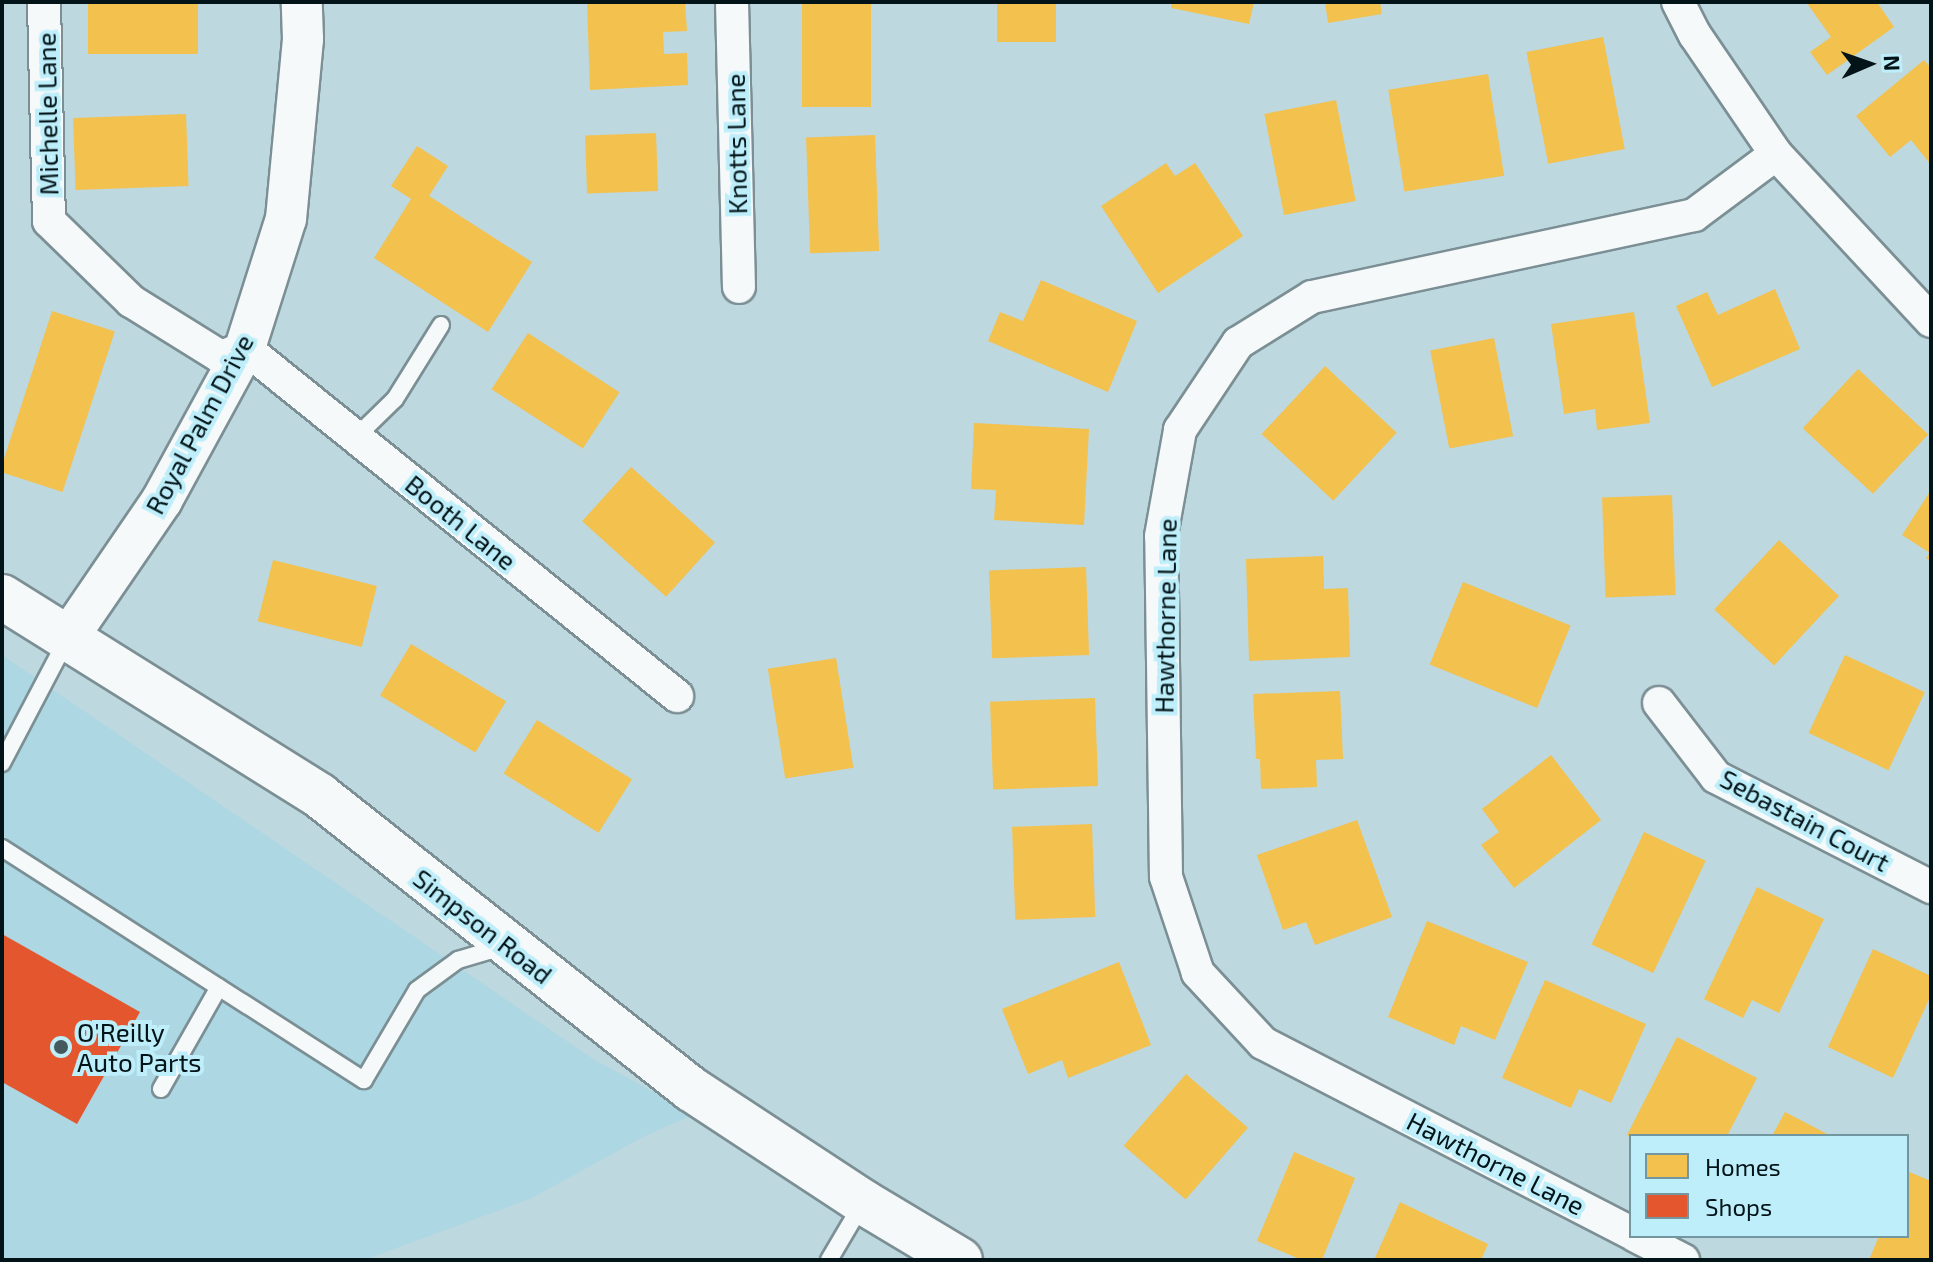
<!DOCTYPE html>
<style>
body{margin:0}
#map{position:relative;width:1933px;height:1262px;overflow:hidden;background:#bed8df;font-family:"Exo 2",sans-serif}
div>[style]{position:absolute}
.built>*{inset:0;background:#acd7e3}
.homes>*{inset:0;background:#f2c14e;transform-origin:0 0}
.shops>*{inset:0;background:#e4572e}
.roads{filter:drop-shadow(2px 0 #7b8f94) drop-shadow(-2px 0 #7b8f94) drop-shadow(0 2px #7b8f94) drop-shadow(0 -2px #7b8f94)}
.service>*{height:16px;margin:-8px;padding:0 8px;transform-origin:8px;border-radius:8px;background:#f5f9fa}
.minor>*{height:32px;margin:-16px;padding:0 16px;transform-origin:16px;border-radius:16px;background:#f5f9fa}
.tertiary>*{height:40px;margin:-20px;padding:0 20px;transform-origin:20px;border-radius:20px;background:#f5f9fa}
.secondary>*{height:44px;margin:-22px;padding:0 22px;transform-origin:22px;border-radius:22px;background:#f5f9fa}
.dots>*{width:22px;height:22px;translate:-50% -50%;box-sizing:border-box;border:4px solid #bdeefa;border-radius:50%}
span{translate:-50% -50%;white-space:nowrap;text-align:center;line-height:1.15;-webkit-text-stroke:8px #bdeefa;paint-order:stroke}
.street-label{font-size:26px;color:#031418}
.poi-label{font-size:26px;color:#031418}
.left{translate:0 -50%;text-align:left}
.frame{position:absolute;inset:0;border:4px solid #031418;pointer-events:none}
.legend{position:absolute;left:1629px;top:1134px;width:280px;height:104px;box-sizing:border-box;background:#bdeefa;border:2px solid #7397a0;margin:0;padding:10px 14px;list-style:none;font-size:24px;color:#031418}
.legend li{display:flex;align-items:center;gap:16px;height:40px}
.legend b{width:40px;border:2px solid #7397a0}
.north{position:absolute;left:1829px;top:24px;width:80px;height:80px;-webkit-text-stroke:6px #bdeefa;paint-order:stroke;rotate:88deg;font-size:22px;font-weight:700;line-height:32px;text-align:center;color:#031418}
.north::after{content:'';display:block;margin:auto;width:28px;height:36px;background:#031418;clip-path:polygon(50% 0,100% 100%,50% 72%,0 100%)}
</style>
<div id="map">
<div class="built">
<i style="clip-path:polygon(2px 655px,593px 1059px,694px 1114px,643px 1137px,530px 1199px,364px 1260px,2px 1260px)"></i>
</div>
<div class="homes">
<i style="left:88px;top:2px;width:110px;height:52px"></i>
<i style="clip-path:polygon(587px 2px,685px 2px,687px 31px,663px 32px,664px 54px,687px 53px,688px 85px,590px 90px)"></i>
<i style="left:802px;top:2px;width:69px;height:105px"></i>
<i style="left:997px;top:2px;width:59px;height:40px"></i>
<i style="clip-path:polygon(1172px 2px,1254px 2px,1249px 24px,1171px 8px)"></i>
<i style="clip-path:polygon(1325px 2px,1380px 2px,1382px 14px,1328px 23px)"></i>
<i style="clip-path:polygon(1806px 2px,1877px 2px,1894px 27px,1827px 75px,1810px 52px,1831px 37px)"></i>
<i style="left:1603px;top:37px;width:114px;height:78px;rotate:79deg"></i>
<i style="clip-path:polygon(1924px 60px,1931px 68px,1931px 165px,1911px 140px,1890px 157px,1856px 116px)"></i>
<i style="left:1488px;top:74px;width:103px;height:101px;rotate:81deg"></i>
<i style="left:1336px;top:100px;width:103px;height:73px;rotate:79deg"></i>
<i style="left:186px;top:114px;width:72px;height:113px;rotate:88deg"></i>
<i style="left:656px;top:133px;width:58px;height:71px;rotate:88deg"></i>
<i style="left:875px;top:135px;width:116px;height:69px;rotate:88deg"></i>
<i style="clip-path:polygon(417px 146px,448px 166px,429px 196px,532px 262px,488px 332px,374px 258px,411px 199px,391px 186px)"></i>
<i style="clip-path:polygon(1166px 163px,1175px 176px,1195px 163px,1243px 236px,1158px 293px,1101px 206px)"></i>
<i style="clip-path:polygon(1041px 280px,1137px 321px,1108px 392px,988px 341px,1000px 312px,1023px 321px)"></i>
<i style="clip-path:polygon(1775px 289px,1800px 349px,1712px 387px,1676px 306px,1707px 292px,1718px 315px)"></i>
<i style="left:52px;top:311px;width:66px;height:169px;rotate:18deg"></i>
<i style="clip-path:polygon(1634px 312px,1650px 423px,1597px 430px,1595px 409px,1564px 414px,1551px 324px)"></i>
<i style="left:528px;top:333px;width:109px;height:67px;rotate:33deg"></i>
<i style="left:1494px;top:338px;width:100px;height:65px;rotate:79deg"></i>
<i style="left:1325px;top:366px;width:98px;height:93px;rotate:43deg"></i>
<i style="left:1858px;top:369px;width:96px;height:81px;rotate:43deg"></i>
<i style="clip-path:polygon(974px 423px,1089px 429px,1084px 525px,994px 520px,996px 490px,971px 489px)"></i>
<i style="left:631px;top:467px;width:113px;height:73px;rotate:42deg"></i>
<i style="clip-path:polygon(1931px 490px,1931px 561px,1926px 558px,1930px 553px,1902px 535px)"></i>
<i style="left:1672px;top:495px;width:100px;height:70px;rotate:88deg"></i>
<i style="left:1779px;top:540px;width:82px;height:95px;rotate:43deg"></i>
<i style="clip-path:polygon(1323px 556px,1324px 589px,1348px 588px,1350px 657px,1249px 661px,1246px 559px)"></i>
<i style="left:273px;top:560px;width:107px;height:63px;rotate:14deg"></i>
<i style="left:1086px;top:567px;width:88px;height:97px;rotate:88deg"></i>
<i style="left:1463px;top:582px;width:116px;height:89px;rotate:22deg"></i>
<i style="left:411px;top:644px;width:111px;height:60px;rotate:31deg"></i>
<i style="left:1845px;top:655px;width:88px;height:86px;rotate:25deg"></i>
<i style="left:836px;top:658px;width:111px;height:69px;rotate:81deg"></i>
<i style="clip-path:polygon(1340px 691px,1343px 759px,1316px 760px,1317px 787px,1261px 789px,1260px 759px,1256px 759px,1253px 694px)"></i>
<i style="left:1095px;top:698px;width:88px;height:105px;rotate:88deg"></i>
<i style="left:537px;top:720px;width:112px;height:63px;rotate:32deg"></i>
<i style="clip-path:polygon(1551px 755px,1601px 820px,1514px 888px,1481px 845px,1499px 832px,1482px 809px)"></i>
<i style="clip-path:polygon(1357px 820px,1392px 917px,1315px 945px,1306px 922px,1283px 930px,1257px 855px)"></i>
<i style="left:1092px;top:824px;width:93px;height:80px;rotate:88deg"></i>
<i style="left:1644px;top:832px;width:68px;height:124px;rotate:25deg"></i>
<i style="clip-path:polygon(1757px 887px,1824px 919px,1779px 1013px,1752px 1000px,1743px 1018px,1704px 999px)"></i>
<i style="clip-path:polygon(1427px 921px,1528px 962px,1495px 1040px,1461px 1026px,1454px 1045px,1388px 1017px)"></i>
<i style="clip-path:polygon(1873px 949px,1931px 976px,1931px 995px,1893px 1078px,1828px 1047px)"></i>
<i style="clip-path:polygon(1119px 962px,1151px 1045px,1068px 1078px,1062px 1060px,1028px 1074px,1002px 1009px)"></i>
<i style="clip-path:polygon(1545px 980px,1646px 1024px,1611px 1103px,1579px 1089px,1571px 1108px,1502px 1078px)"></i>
<i style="clip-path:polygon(1677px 1037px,1757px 1078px,1727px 1136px,1631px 1138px,1627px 1135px)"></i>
<i style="left:1186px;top:1074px;width:82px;height:95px;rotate:41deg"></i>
<i style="clip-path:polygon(1785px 1112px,1831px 1136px,1772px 1136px)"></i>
<i style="clip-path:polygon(1294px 1152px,1355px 1178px,1322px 1260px,1302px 1260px,1257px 1241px)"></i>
<i style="clip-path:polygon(1907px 1171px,1931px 1181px,1931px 1260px,1869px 1260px,1879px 1236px,1907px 1236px)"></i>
<i style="clip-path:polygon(1400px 1202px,1488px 1244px,1481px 1260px,1374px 1260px)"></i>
</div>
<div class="shops">
<i style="clip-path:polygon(2px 934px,140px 1012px,77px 1124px,2px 1082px)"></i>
</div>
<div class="roads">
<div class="service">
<i style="left:356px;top:437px;width:54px;rotate:-44.3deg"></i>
<i style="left:395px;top:399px;width:87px;rotate:-58.1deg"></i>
<i style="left:2px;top:763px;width:138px;rotate:-62.3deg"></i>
<i style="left:2px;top:848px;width:430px;rotate:32.7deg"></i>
<i style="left:364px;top:1080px;width:104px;rotate:-59.5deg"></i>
<i style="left:417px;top:990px;width:51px;rotate:-36.2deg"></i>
<i style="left:458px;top:960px;width:46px;rotate:-16.5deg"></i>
<i style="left:161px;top:1089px;width:117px;rotate:-60.4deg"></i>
<i style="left:829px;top:1260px;width:65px;rotate:-59.5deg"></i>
</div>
<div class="minor">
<i style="left:44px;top:2px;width:219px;rotate:88.7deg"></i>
<i style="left:49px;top:221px;width:115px;rotate:44.3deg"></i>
<i style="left:131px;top:301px;width:106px;rotate:31.9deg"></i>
<i style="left:221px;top:357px;width:26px;rotate:-21deg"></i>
<i style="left:245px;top:348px;width:555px;rotate:38.85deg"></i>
<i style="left:732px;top:2px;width:285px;rotate:88.6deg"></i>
<i style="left:1678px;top:2px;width:37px;rotate:63deg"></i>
<i style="left:1695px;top:35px;width:144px;rotate:55.8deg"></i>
<i style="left:1776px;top:154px;width:228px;rotate:47.1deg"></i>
<i style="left:1659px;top:703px;width:93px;rotate:52.4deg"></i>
<i style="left:1716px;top:777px;width:242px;rotate:27.1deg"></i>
<i style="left:1631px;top:1233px;width:414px;rotate:-152.7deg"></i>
<i style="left:1263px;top:1043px;width:96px;rotate:-132.9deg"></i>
<i style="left:1198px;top:973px;width:101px;rotate:-108.4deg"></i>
<i style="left:1166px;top:877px;width:341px;rotate:-90.8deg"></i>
<i style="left:1161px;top:536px;width:108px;rotate:-79.8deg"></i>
<i style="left:1180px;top:430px;width:105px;rotate:-56.3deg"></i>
<i style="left:1238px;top:343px;width:87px;rotate:-31.9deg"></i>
<i style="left:1312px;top:297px;width:391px;rotate:-12.1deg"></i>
<i style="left:1694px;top:215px;width:102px;rotate:-36.6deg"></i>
<i style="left:1636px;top:1236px;width:53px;rotate:27.1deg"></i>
</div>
<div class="tertiary">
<i style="left:69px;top:636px;width:165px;rotate:-55.6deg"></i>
<i style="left:162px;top:500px;width:173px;rotate:-61.4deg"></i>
<i style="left:245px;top:348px;width:135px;rotate:-72.4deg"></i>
<i style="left:286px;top:219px;width:181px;rotate:-84.6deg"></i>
<i style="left:303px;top:39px;width:37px;rotate:-92deg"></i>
</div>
<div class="secondary">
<i style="left:2px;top:597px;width:375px;rotate:32deg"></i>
<i style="left:320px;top:796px;width:473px;rotate:38.3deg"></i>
<i style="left:691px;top:1089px;width:206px;rotate:33.3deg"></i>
<i style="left:863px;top:1202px;width:113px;rotate:30.9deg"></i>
</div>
</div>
<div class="dots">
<i style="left:61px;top:1047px;background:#44595e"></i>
</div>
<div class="street-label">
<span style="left:47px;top:114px;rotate:-91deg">Michelle Lane</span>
<span style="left:736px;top:144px;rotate:-91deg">Knotts Lane</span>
<span style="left:199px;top:424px;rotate:-62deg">Royal Palm Drive</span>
<span style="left:461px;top:522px;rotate:39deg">Booth Lane</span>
<span style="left:1165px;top:616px;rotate:-89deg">Hawthorne Lane</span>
<span style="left:1805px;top:820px;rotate:28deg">Sebastain Court</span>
<span style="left:483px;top:926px;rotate:38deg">Simpson Road</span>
<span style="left:1496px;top:1163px;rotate:27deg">Hawthorne Lane</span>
</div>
<div class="poi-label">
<span class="left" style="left:77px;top:1047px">O'Reilly<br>Auto Parts</span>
</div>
<div class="frame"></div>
<ul class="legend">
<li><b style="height:22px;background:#f2c14e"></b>Homes</li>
<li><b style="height:22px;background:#e4572e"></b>Shops</li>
</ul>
<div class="north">N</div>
</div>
